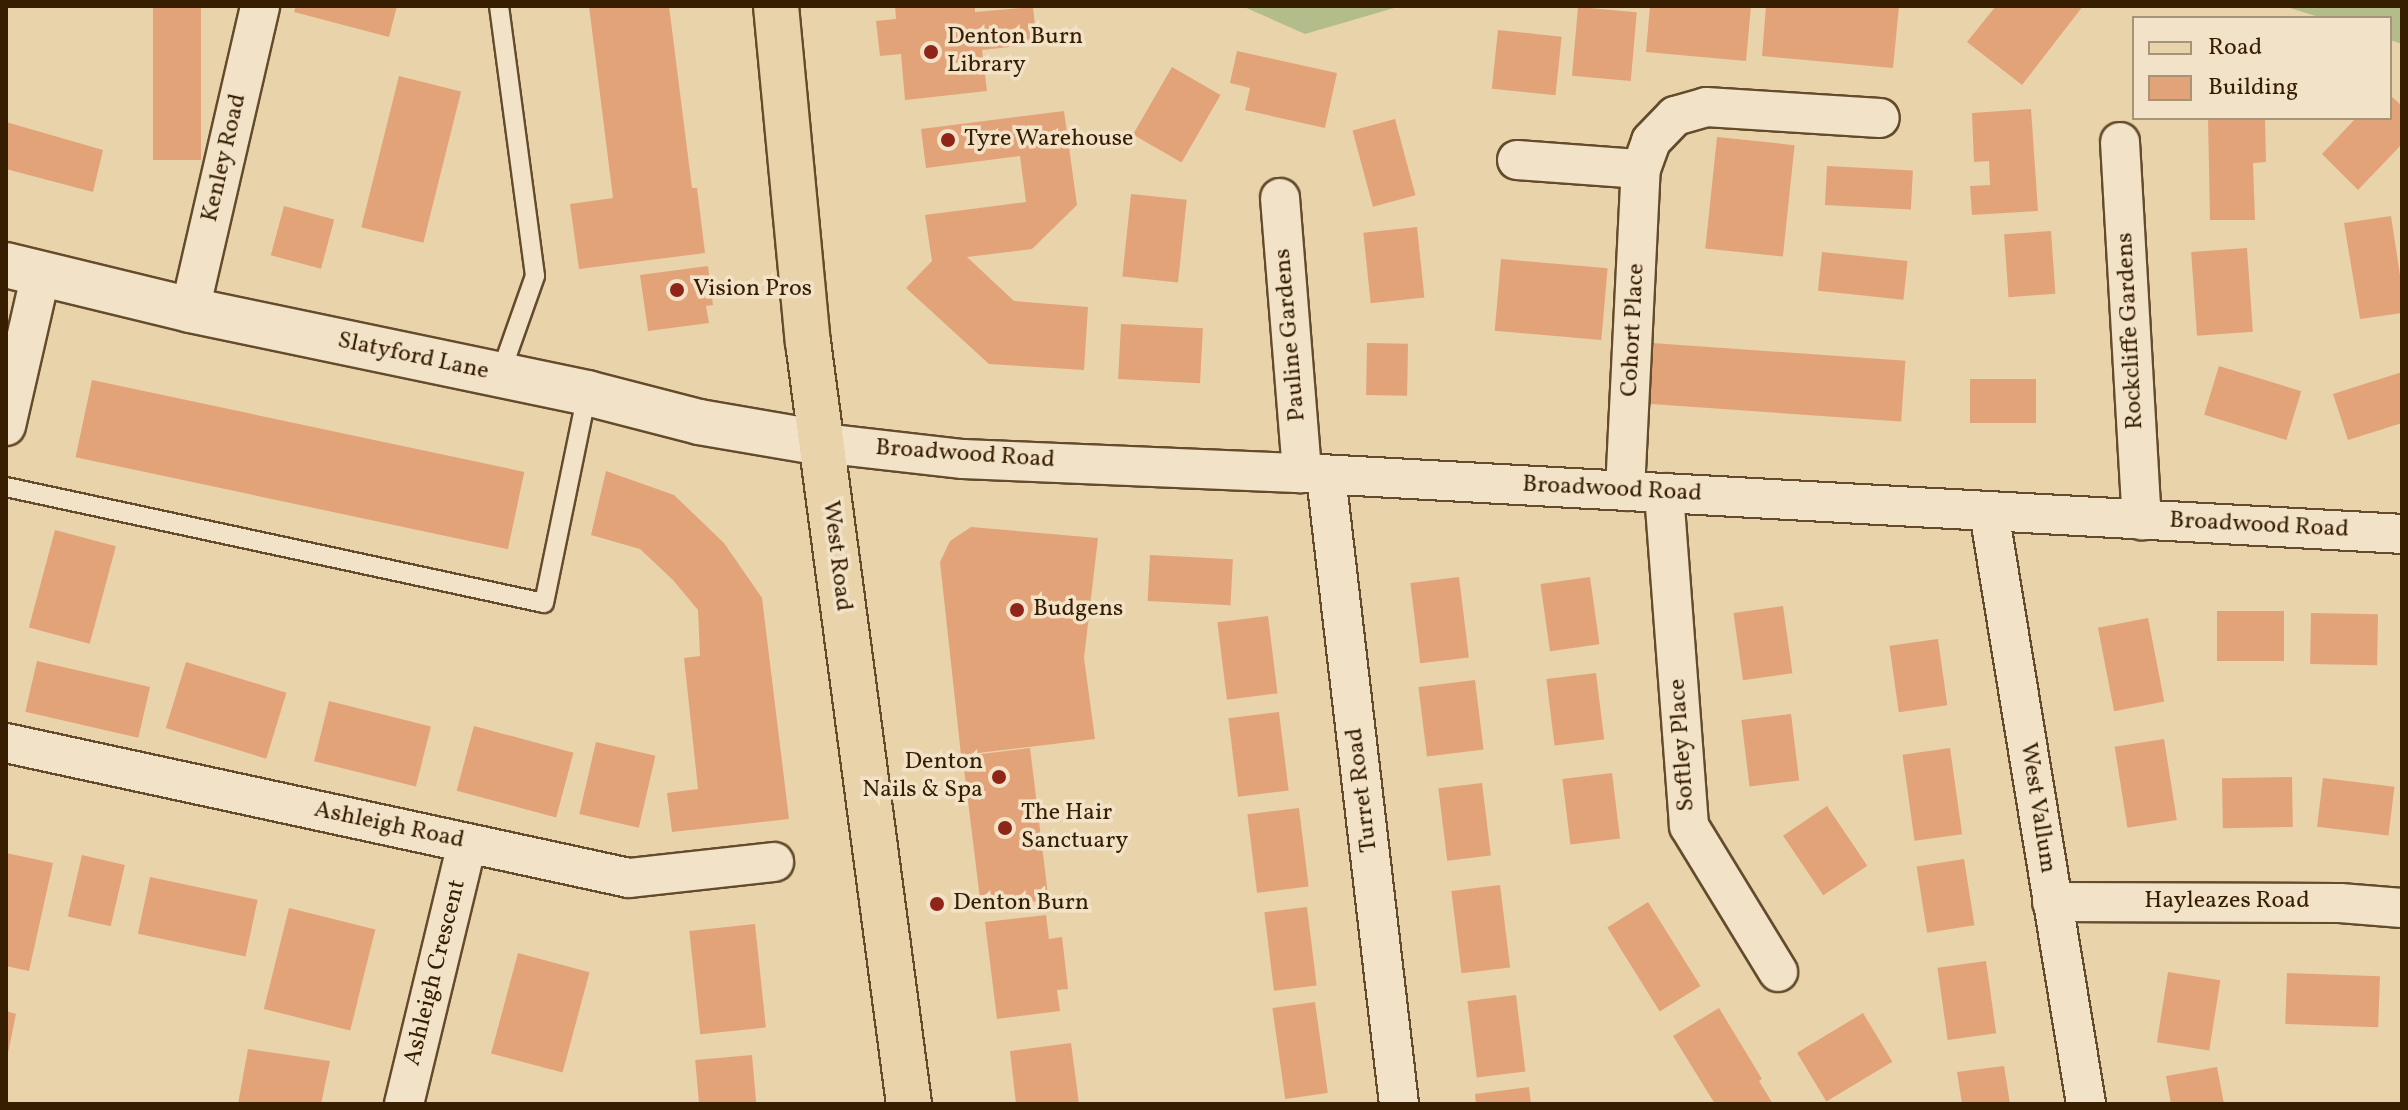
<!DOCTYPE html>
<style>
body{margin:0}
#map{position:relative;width:2408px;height:1110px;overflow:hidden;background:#e9d3aa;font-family:Vollkorn,serif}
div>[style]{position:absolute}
.green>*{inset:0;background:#b3bd8b}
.building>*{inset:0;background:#e3a379;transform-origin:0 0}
.roads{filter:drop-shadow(2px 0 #644b2b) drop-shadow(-2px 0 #644b2b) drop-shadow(0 2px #644b2b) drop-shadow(0 -2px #644b2b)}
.service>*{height:18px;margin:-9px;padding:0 9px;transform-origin:9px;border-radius:9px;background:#f1e2c8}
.minor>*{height:38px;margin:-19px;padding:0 19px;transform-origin:19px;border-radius:19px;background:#f1e2c8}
.tertiary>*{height:44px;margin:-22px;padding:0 22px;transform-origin:22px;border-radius:22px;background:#f1e2c8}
.primary>*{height:44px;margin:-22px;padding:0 22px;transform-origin:22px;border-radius:22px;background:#e9d3aa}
.dots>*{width:22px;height:22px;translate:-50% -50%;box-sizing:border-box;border:4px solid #f1e2c8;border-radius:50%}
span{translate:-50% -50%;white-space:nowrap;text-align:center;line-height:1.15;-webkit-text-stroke:7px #f1e2c8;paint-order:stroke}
.poi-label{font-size:24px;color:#371e01}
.left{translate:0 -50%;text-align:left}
.right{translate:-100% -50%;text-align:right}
.street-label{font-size:24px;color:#371e01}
.frame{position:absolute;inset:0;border:8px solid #371e01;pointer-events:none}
.legend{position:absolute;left:2132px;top:16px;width:260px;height:104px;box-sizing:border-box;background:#f1e2c8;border:2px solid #a79478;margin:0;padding:10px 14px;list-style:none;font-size:24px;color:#371e01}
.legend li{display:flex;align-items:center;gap:16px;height:40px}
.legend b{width:40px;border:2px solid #a79478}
</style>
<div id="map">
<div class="green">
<i style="clip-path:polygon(1242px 6px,1401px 6px,1305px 34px)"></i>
<i style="clip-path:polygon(2284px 6px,2402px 6px,2402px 44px,2390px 40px,2390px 18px,2322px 18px)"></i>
</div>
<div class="building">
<i style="left:153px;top:6px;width:48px;height:154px"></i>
<i style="clip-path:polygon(296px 6px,397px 6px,389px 37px,294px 12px)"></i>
<i style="clip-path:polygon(589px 6px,669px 6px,692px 188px,697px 188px,705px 253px,579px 269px,570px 204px,613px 198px)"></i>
<i style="clip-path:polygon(895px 6px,975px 6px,975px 12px,1033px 7px,1037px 44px,982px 50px,987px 91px,905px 100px,901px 54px,880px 56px,876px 21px,896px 19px)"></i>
<i style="clip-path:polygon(1650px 6px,1751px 6px,1746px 61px,1646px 52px)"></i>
<i style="clip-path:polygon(1766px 6px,1899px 6px,1893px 68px,1762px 56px)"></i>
<i style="clip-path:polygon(1996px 6px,2083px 6px,2022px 85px,1967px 42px)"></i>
<i style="left:1578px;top:7px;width:59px;height:69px;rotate:5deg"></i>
<i style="left:1498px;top:30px;width:64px;height:59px;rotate:6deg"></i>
<i style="clip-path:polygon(1237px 51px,1337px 73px,1325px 128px,1245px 110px,1250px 88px,1230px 83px)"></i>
<i style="left:1172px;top:67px;width:56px;height:78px;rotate:30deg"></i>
<i style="left:399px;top:76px;width:64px;height:156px;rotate:14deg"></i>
<i style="clip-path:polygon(2390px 95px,2402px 106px,2402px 144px,2358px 190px,2322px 154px,2356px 118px,2390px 118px)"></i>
<i style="clip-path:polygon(2031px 109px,2038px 211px,1972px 215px,1970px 186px,1990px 185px,1989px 161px,1974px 162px,1972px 113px)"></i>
<i style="clip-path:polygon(1064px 111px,1077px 205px,1032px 249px,967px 257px,1014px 301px,1088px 307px,1084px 370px,989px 364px,906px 288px,932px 261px,925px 215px,1026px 202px,1020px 156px,926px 168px,921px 129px)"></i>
<i style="clip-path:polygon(2208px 118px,2265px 118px,2266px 162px,2253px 163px,2255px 220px,2210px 220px)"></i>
<i style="left:1395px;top:119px;width:79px;height:44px;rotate:75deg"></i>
<i style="clip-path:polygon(6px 122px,103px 150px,93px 192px,6px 169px)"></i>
<i style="left:1717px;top:137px;width:78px;height:112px;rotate:6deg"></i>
<i style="left:1827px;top:166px;width:86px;height:39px;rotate:3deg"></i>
<i style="left:1131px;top:194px;width:56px;height:83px;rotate:6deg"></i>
<i style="left:284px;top:206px;width:52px;height:51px;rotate:15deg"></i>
<i style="clip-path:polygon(2391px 216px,2402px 288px,2402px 313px,2360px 319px,2344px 223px)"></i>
<i style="left:1417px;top:227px;width:71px;height:54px;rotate:84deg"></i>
<i style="left:2051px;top:231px;width:63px;height:47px;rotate:86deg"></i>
<i style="left:2247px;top:248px;width:84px;height:56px;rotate:86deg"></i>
<i style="left:1822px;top:252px;width:86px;height:39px;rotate:6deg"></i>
<i style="left:1501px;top:259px;width:107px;height:72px;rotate:5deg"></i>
<i style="clip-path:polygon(708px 266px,713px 305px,706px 306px,709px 323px,648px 331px,640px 275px)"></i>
<i style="left:1121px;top:324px;width:82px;height:55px;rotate:3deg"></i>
<i style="left:1367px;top:343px;width:41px;height:52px;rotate:1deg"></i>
<i style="left:1652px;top:343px;width:254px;height:61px;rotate:4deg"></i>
<i style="left:2219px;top:366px;width:86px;height:51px;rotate:17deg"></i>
<i style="clip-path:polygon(2402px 372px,2402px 423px,2348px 440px,2333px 394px)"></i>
<i style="left:1970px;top:379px;width:66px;height:44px"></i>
<i style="left:92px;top:380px;width:442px;height:79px;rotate:12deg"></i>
<i style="clip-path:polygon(606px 471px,674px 495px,724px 543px,762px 598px,789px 819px,672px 832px,667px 793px,698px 789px,684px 658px,700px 656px,698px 610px,673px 580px,640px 549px,591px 535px)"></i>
<i style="clip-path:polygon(971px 527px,1098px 538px,1084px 658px,1095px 739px,961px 755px,940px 562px,950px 541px)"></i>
<i style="left:55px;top:530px;width:63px;height:101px;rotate:15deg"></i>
<i style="left:1150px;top:555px;width:83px;height:46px;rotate:3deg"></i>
<i style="left:1459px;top:577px;width:81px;height:49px;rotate:83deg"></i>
<i style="left:1590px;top:577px;width:68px;height:50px;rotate:82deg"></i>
<i style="left:1783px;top:606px;width:68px;height:50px;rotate:82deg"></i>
<i style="left:2217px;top:611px;width:67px;height:50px"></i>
<i style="left:2311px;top:613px;width:67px;height:51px;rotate:1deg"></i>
<i style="left:1268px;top:616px;width:78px;height:51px;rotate:83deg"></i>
<i style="left:2148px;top:618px;width:85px;height:51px;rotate:79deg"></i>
<i style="left:1938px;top:639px;width:67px;height:49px;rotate:82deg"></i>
<i style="left:37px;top:661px;width:116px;height:52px;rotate:13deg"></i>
<i style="left:186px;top:662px;width:105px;height:69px;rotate:17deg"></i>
<i style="left:1596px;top:673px;width:67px;height:50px;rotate:83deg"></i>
<i style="left:1475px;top:680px;width:70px;height:57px;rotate:83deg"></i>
<i style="left:329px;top:701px;width:105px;height:62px;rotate:14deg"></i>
<i style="left:1279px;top:712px;width:79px;height:51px;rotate:83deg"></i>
<i style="left:1791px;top:714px;width:67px;height:50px;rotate:83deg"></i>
<i style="left:474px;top:726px;width:103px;height:67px;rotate:15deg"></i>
<i style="left:2164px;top:739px;width:82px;height:50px;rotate:81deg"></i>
<i style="left:596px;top:742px;width:61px;height:74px;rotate:13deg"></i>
<i style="left:1030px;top:748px;width:153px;height:68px;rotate:83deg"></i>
<i style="left:1950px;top:748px;width:87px;height:48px;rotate:82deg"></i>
<i style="left:1612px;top:773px;width:66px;height:50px;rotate:83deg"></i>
<i style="left:2292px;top:777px;width:50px;height:70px;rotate:89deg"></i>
<i style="left:2323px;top:778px;width:72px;height:49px;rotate:7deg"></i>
<i style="left:1482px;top:783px;width:73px;height:44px;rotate:83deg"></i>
<i style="left:1827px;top:806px;width:72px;height:53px;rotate:56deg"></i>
<i style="left:1299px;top:808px;width:79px;height:52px;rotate:83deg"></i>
<i style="clip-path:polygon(6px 853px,53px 863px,29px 971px,6px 966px)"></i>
<i style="left:82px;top:855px;width:44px;height:63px;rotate:13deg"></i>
<i style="left:1964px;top:859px;width:67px;height:48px;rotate:81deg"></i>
<i style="left:150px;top:877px;width:110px;height:58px;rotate:12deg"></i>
<i style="left:1500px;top:885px;width:83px;height:49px;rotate:83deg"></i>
<i style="left:1648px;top:902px;width:99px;height:48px;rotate:58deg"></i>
<i style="left:1307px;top:907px;width:79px;height:43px;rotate:83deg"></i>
<i style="left:289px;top:908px;width:89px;height:104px;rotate:14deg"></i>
<i style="clip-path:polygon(1046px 915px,1049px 939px,1062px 937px,1068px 989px,1057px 990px,1060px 1011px,997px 1019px,985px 922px)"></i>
<i style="left:755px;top:924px;width:104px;height:66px;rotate:84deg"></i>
<i style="left:518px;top:953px;width:74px;height:104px;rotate:15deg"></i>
<i style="left:1986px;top:961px;width:73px;height:49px;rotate:82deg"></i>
<i style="left:2168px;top:972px;width:53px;height:71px;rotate:9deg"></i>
<i style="left:2287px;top:973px;width:93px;height:51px;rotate:2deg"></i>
<i style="left:1516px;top:995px;width:77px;height:49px;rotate:83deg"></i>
<i style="left:1315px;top:1002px;width:92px;height:43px;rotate:82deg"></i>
<i style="clip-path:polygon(1719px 1008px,1762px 1079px,1759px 1081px,1773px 1104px,1715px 1104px,1673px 1036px)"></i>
<i style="clip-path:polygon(6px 1011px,16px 1014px,7px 1058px,6px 1058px)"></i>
<i style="left:1863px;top:1013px;width:57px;height:77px;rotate:59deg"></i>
<i style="clip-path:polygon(1071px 1043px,1079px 1104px,1016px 1104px,1010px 1051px)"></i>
<i style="clip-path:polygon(248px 1049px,330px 1061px,321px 1104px,238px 1104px)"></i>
<i style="left:752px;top:1055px;width:49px;height:57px;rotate:85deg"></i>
<i style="clip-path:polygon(2004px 1066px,2010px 1104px,1962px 1104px,1957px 1072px)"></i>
<i style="clip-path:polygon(2217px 1067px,2224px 1104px,2171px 1104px,2166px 1076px)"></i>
<i style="clip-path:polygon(1529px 1087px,1531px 1104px,1476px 1104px,1475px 1094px)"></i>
</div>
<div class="roads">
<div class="service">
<i style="left:499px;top:6px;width:272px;rotate:82.4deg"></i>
<i style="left:535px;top:276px;width:105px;rotate:109.5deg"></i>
<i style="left:6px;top:487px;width:550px;rotate:12.17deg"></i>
<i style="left:544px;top:603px;width:214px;rotate:-78.4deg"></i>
</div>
<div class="minor">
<i style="left:2120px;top:142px;width:379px;rotate:86.7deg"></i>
<i style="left:1517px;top:160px;width:124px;rotate:4.2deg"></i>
<i style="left:1641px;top:169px;width:30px;rotate:-70deg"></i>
<i style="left:1651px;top:141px;width:35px;rotate:-46deg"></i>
<i style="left:1675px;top:116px;width:32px;rotate:-16deg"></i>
<i style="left:1706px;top:107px;width:174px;rotate:3.6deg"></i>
<i style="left:1280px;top:198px;width:276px;rotate:85.4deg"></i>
<i style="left:190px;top:310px;width:312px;rotate:-77deg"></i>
<i style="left:6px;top:426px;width:157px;rotate:-77.1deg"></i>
<i style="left:822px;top:443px;width:142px;rotate:6.5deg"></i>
<i style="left:963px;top:459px;width:339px;rotate:2.4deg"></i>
<i style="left:1302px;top:473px;width:1102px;rotate:3.17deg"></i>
<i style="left:1326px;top:476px;width:632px;rotate:83.37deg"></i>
<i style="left:1625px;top:491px;width:322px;rotate:-87.2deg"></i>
<i style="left:1664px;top:493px;width:334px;rotate:85.7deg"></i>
<i style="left:1689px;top:826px;width:171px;rotate:58.6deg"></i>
<i style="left:1989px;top:512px;width:600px;rotate:80.69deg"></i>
<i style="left:6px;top:743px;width:637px;rotate:12.23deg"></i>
<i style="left:629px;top:878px;width:146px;rotate:-6.3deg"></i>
<i style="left:2052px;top:902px;width:288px;rotate:0.2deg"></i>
<i style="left:2340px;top:903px;width:62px;rotate:4.6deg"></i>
<i style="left:404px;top:1104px;width:268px;rotate:-76.4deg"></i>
</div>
<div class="tertiary">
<i style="left:6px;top:265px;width:189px;rotate:13.7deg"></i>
<i style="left:190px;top:310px;width:406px;rotate:11.8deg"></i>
<i style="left:587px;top:393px;width:116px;rotate:14.5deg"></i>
<i style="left:699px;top:422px;width:125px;rotate:9.7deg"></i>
</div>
<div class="primary">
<i style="left:776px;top:6px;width:338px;rotate:84.6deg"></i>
<i style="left:808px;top:342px;width:769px;rotate:82.45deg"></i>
</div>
</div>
<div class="dots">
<i style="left:931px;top:52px;background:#8f2418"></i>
<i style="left:948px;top:140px;background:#8f2418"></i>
<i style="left:677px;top:290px;background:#8f2418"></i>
<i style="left:1017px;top:610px;background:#8f2418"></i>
<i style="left:999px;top:777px;background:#8f2418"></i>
<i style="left:1005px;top:828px;background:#8f2418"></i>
<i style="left:937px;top:904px;background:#8f2418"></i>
</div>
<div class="poi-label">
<span class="left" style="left:947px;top:52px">Denton Burn<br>Library</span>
<span class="left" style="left:964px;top:140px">Tyre Warehouse</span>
<span class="left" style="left:693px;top:290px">Vision Pros</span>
<span class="left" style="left:1033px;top:610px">Budgens</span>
<span class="right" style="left:983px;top:777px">Denton<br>Nails &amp; Spa</span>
<span class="left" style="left:1021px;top:828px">The Hair<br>Sanctuary</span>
<span class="left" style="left:953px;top:904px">Denton Burn</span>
</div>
<div class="street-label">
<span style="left:225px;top:158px;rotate:-77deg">Kenley Road</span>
<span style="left:1634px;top:330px;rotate:-87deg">Cohort Place</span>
<span style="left:2131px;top:331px;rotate:-93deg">Rockcliffe Gardens</span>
<span style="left:1291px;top:335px;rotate:-95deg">Pauline Gardens</span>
<span style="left:413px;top:357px;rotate:12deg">Slatyford Lane</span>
<span style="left:965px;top:455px;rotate:4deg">Broadwood Road</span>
<span style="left:1612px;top:490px;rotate:3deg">Broadwood Road</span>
<span style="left:2259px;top:526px;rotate:3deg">Broadwood Road</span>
<span style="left:836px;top:556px;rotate:83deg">West Road</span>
<span style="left:1683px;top:745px;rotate:-94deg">Softley Place</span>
<span style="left:1363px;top:790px;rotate:-97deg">Turret Road</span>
<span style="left:2037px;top:808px;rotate:81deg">West Vallum</span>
<span style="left:389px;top:826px;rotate:12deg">Ashleigh Road</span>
<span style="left:2227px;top:902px">Hayleazes Road</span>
<span style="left:436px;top:973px;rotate:-76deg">Ashleigh Crescent</span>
</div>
<div class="frame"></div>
<ul class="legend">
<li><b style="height:10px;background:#e9d3aa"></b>Road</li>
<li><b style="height:22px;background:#e3a379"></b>Building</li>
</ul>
</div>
